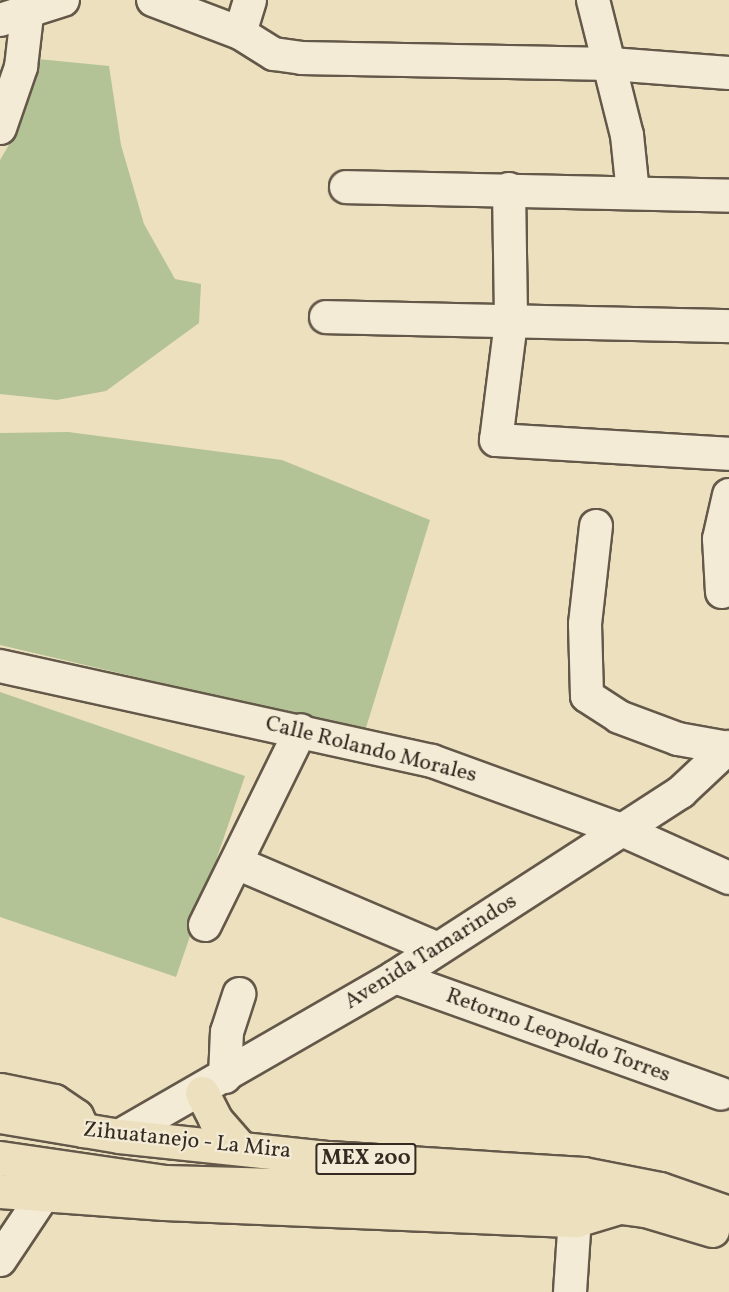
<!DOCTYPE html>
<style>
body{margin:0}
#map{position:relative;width:729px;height:1292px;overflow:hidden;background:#ede0be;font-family:Vollkorn,serif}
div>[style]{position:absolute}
.green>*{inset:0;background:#b3c395}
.roads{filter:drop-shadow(2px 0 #635849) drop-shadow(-2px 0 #635849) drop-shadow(0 2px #635849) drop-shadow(0 -2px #635849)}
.minor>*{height:32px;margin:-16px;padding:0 16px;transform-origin:16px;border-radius:16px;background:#f3ebd5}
.major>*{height:33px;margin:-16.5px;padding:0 16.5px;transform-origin:16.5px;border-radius:16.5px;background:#ede0be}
.highway>*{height:33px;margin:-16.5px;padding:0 16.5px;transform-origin:16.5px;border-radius:16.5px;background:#ede0be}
span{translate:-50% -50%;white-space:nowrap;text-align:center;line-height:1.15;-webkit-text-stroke:4.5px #f3ebd5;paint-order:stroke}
.shield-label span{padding:2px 4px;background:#f3ebd5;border:2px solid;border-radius:4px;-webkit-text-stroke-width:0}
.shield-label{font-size:21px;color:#352b22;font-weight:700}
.street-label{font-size:22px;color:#352b22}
</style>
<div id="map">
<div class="green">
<i style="clip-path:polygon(38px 59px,109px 66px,121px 145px,144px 224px,175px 279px,201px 284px,199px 323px,106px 391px,57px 400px,0 394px,0 160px,20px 126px)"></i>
<i style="clip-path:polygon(68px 432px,282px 460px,430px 520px,365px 731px,0 645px,0 433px)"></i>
<i style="clip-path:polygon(0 692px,245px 776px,176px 977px,0 917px)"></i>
</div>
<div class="roads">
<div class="minor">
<i style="left:153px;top:0;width:93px;rotate:20.8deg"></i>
<i style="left:240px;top:33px;width:40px;rotate:32deg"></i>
<i style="left:274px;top:54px;width:27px;rotate:8deg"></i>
<i style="left:301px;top:58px;width:310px;rotate:1.1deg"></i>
<i style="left:611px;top:64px;width:118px;rotate:4.4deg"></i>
<i style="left:593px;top:0;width:139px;rotate:75.9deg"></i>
<i style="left:627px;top:135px;width:58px;rotate:84.1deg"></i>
<i style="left:0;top:20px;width:66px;rotate:-17.6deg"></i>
<i style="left:240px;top:33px;width:34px;rotate:-73deg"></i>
<i style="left:0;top:128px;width:65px;rotate:-71deg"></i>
<i style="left:21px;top:67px;width:52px;rotate:-83.4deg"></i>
<i style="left:346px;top:187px;width:383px;rotate:1.3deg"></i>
<i style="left:509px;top:189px;width:133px;rotate:89.1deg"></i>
<i style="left:511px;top:322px;width:119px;rotate:97.2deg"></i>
<i style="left:496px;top:440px;width:233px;rotate:3.4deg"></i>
<i style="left:326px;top:317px;width:403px;rotate:1.3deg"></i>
<i style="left:596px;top:526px;width:99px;rotate:96.4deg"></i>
<i style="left:585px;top:624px;width:72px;rotate:88.4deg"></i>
<i style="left:587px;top:696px;width:38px;rotate:33deg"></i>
<i style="left:619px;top:717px;width:63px;rotate:20.4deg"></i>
<i style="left:678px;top:739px;width:51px;rotate:10.2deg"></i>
<i style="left:722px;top:592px;width:53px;rotate:-93.2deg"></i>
<i style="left:719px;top:539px;width:45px;rotate:-77.2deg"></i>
<i style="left:0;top:666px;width:442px;rotate:12.4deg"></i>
<i style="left:432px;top:761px;width:204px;rotate:20deg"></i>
<i style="left:624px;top:831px;width:115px;rotate:24.1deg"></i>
<i style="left:239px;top:864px;width:216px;rotate:23.1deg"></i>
<i style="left:205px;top:925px;width:217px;rotate:-63.8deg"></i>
<i style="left:395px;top:977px;width:346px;rotate:19.7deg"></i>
<i style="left:225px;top:1077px;width:45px;rotate:-87.5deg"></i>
<i style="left:227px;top:1032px;width:40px;rotate:-72deg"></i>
<i style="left:119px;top:1136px;width:319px;rotate:-29.9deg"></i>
<i style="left:395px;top:977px;width:341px;rotate:-32.9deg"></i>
<i style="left:681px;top:792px;width:66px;rotate:-43.2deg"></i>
<i style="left:0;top:1260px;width:79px;rotate:-56.3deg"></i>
<i style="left:570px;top:1292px;width:91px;rotate:-86.2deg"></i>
</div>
<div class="major">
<i style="left:0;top:1090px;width:55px;rotate:11.5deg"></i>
<i style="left:54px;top:1101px;width:27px;rotate:34deg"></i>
<i style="left:76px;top:1116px;width:16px;rotate:63deg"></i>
<i style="left:0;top:1191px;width:164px;rotate:4.2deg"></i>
<i style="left:164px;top:1203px;width:412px;rotate:2.4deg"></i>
<i style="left:576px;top:1220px;width:45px;rotate:-16.8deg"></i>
</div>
<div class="highway">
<i style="left:202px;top:1093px;width:29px;rotate:63deg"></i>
<i style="left:215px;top:1119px;width:35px;rotate:49deg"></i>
<i style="left:0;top:1116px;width:121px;rotate:9.5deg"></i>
<i style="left:119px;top:1136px;width:211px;rotate:6deg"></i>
<i style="left:329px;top:1158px;width:255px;rotate:3.6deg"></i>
<i style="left:583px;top:1174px;width:78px;rotate:11deg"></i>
<i style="left:660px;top:1189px;width:73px;rotate:19.2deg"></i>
<i style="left:0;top:1158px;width:167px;rotate:8.3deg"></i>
<i style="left:165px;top:1182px;width:275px;rotate:1.5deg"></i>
<i style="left:440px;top:1189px;width:137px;rotate:5deg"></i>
<i style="left:576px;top:1201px;width:70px;rotate:7.4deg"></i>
<i style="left:645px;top:1210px;width:70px;rotate:16.6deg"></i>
</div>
</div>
<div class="shield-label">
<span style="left:366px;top:1159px">MEX 200</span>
</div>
<div class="street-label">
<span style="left:371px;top:750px;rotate:14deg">Calle Rolando Morales</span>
<span style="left:431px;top:952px;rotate:-32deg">Avenida Tamarindos</span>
<span style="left:558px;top:1036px;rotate:20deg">Retorno Leopoldo Torres</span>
<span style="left:187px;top:1141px;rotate:6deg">Zihuatanejo - La Mira</span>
</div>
</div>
